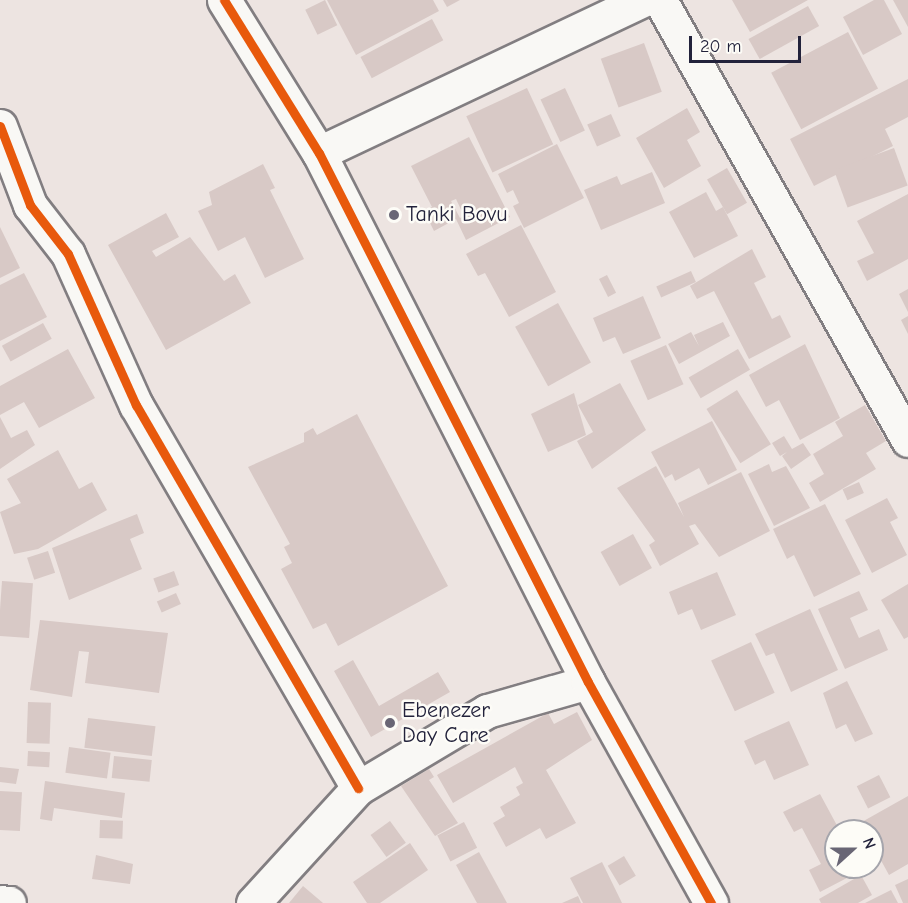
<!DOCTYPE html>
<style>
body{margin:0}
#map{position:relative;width:908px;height:903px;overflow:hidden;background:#ede4e1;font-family:"Comic Neue",sans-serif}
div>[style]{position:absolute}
.building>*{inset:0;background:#d8c9c6;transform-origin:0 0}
.roads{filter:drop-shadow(2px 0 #827e81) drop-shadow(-2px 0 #827e81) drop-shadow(0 2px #827e81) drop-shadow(0 -2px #827e81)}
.minor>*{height:33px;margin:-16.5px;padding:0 16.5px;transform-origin:16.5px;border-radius:16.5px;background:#f9f8f5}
.tertiary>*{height:33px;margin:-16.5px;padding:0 16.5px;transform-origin:16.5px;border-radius:16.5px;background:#f9f8f5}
.cycleway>*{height:9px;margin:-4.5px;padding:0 4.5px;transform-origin:4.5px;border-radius:4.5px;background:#e8590c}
.dots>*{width:16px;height:16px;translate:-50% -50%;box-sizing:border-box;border:3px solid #fdfcf7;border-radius:50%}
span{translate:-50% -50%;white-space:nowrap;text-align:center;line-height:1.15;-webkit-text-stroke:5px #fdfcf7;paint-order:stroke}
.poi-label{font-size:22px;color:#22223b}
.left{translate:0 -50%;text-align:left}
.north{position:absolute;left:824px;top:819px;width:60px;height:60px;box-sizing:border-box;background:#fdfcf7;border:2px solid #a5a5ac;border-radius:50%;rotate:69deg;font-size:16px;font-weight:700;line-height:24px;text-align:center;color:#22223b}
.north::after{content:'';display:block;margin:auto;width:21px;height:27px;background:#696675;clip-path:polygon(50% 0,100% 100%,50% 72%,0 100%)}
.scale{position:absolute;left:689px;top:36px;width:112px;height:27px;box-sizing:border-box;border:3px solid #22223b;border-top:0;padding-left:8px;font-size:18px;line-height:21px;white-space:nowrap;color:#22223b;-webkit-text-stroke:4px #fdfcf7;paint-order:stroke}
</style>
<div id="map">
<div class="building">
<i style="left:325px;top:0;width:28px;height:22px;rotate:64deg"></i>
<i style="clip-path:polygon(327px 0,433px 0,439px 11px,356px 55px)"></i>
<i style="clip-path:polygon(443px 0,460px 0,447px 7px)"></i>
<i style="clip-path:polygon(732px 0,808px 0,750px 32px)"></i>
<i style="clip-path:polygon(874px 0,884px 0,902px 34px,863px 55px,843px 17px)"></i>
<i style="clip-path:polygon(893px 0,908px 0,908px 27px)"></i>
<i style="left:808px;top:6px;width:23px;height:68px;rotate:61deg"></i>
<i style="left:432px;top:19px;width:24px;height:81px;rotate:62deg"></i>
<i style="left:848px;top:32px;width:64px;height:87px;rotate:62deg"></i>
<i style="left:644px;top:43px;width:52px;height:46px;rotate:70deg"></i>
<i style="clip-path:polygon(908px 79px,908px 117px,885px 129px,893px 146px,814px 186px,790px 139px)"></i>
<i style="left:527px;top:88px;width:62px;height:67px;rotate:65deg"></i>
<i style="left:565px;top:88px;width:47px;height:27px;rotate:65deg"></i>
<i style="clip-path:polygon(687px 108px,700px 132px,687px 140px,701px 166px,664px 188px,636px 138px)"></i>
<i style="left:611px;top:114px;width:24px;height:26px;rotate:66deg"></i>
<i style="clip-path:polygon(evenodd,469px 137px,510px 217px,466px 240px,456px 219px,434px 231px,424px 211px,432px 207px,411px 166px,469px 137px,456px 199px,464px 216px,460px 218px,451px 201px,456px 199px)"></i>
<i style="clip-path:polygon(557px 144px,584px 198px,524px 228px,513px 206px,519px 203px,513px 190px,507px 193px,498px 174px)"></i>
<i style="left:894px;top:148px;width:40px;height:64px;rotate:70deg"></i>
<i style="clip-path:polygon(263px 164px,275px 188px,270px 190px,304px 259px,265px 278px,245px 237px,218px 251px,198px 211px,212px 205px,209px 192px)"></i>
<i style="left:727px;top:168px;width:40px;height:23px;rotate:60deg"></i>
<i style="clip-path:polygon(652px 172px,665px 203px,601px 230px,584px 190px,617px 176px,621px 185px)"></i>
<i style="clip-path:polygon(706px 192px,716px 211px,723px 207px,738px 236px,694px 258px,669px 212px)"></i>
<i style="clip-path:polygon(908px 194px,908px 259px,867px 281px,857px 261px,874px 253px,857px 221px)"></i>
<i style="clip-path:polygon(166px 213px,179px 237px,152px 251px,156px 257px,190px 237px,224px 281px,235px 274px,251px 303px,166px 350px,108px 245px)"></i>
<i style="clip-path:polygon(521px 225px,556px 292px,509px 317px,485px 273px,478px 276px,466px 254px)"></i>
<i style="clip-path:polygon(0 227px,20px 268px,0 278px)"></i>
<i style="clip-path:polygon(752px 249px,766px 277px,754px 283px,772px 319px,780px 315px,791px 337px,749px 359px,714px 291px,697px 299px,690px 286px)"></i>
<i style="left:691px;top:271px;width:12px;height:38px;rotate:66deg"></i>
<i style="clip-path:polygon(24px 273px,47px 317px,0 341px,0 285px)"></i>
<i style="left:607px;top:275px;width:20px;height:9px;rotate:63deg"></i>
<i style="clip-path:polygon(908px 289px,908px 312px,899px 294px)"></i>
<i style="clip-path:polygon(643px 296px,661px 338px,623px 354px,615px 337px,603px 342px,593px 318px)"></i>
<i style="left:558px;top:303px;width:68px;height:49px;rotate:61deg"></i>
<i style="clip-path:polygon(908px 316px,908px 334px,901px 320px)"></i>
<i style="clip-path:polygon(723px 322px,730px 336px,679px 364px,668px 344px,691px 332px,699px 346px,694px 335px)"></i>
<i style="left:43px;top:323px;width:18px;height:47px;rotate:61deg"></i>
<i style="clip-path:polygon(805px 344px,840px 418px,800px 440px,779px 400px,766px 407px,749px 375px)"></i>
<i style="left:666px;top:345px;width:43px;height:39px;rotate:66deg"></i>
<i style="clip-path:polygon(68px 349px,95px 398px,39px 428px,24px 402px,0 415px,0 386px)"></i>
<i style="left:738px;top:349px;width:24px;height:57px;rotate:60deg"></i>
<i style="clip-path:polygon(620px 383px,646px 430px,592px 469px,577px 441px,593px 432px,578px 405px)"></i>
<i style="left:737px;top:390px;width:64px;height:36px;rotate:58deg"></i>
<i style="clip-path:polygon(574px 393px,586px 435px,548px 452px,531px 414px)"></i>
<i style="clip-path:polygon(865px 405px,886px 441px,866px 453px,876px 469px,820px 502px,809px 483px,824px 474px,813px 454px,843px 436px,835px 422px)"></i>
<i style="clip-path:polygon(357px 414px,448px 586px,338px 646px,326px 623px,313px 629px,281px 569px,292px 563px,284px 547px,290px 544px,248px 467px,304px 442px,304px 433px,313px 428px,317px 435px)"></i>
<i style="clip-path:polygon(0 417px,11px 438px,27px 430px,35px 445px,0 469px)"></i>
<i style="clip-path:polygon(712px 421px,737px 470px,708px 485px,699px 468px,675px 481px,672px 474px,665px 478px,651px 452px)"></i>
<i style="clip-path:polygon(784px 436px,792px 449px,803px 443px,811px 455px,791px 469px,782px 456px,787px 452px,780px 456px,772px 443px)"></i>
<i style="clip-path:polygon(58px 450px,79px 489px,92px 482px,107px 510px,38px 549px,14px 554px,0 512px,21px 503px,33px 524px,7px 479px)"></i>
<i style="clip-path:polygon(769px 464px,772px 472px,786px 466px,810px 508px,774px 526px,748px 474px)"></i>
<i style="clip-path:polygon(656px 466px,684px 517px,678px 503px,741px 472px,770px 531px,719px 557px,695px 524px,689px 526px,699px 544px,660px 566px,649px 545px,655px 541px,617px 488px)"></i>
<i style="left:859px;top:482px;width:12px;height:18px;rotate:66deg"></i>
<i style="clip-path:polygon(887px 498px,898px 518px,890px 522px,907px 555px,872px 573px,845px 520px)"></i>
<i style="clip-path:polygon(825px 504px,861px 574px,814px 597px,794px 555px,787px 559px,773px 529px)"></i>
<i style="clip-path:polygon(137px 514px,144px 533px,130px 539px,142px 569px,69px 600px,52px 548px)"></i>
<i style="left:633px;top:534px;width:39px;height:37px;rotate:61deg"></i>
<i style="left:48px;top:551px;width:23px;height:22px;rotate:72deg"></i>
<i style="left:174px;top:571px;width:15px;height:22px;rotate:70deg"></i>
<i style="clip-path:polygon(717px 572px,736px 615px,701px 630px,692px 609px,678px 615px,669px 592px)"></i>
<i style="left:2px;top:581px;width:31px;height:55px;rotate:4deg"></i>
<i style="clip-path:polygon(908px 584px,908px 637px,904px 639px,881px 600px)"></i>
<i style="clip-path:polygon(859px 591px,868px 610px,850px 618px,859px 638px,879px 629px,888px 650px,845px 669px,818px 609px)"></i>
<i style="left:176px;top:593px;width:12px;height:21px;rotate:66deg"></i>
<i style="clip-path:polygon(810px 609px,838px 670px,791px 692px,774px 653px,766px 656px,755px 634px)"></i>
<i style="clip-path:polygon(40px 620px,168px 633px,159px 693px,85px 683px,89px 652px,79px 651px,72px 697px,30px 690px)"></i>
<i style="left:751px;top:642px;width:56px;height:44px;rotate:65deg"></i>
<i style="clip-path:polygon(353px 660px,379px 706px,438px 672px,450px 692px,371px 737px,334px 671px)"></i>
<i style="clip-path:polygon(847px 681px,873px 734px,855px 742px,846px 724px,836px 729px,823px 693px)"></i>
<i style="left:28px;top:702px;width:23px;height:41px;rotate:2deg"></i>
<i style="clip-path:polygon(577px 712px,592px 740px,546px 770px,576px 823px,546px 839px,540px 828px,506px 847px,493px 823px,505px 816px,500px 807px,520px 795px,516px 787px,523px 783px,515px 767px,453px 803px,437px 775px,548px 713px,554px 724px)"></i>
<i style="left:88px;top:718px;width:68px;height:30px;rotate:7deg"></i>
<i style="clip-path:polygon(789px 721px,809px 765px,774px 780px,765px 760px,755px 765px,744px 741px)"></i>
<i style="left:69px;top:747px;width:42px;height:26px;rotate:8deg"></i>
<i style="left:28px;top:751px;width:22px;height:15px;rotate:3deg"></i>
<i style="left:114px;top:756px;width:38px;height:22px;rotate:6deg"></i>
<i style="clip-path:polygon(0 767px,19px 769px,16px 784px,0 782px)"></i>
<i style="clip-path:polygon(429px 769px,434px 777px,429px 780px,458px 823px,435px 836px,401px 786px)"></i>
<i style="left:879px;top:775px;width:25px;height:25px;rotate:63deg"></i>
<i style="clip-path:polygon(45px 781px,125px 793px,122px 818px,54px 808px,52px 821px,40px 819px)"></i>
<i style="left:0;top:791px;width:22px;height:39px;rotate:3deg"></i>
<i style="clip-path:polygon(820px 794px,840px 831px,836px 867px,868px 867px,820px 892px,809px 870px,821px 864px,802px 828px,794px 832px,783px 812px)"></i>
<i style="clip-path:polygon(908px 796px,908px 864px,889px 875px,872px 844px,872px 831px,860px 823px)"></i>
<i style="left:100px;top:820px;width:23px;height:18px;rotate:2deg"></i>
<i style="left:390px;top:821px;width:27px;height:24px;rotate:54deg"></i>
<i style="left:464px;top:822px;width:29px;height:30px;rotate:63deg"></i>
<i style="clip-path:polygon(410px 843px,428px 870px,380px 903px,367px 903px,353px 882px)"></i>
<i style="clip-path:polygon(479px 852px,507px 903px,477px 903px,456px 865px)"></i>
<i style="clip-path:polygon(96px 855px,133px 864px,130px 884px,92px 879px)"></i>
<i style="left:624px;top:856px;width:23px;height:19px;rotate:59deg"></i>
<i style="clip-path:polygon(602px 862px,622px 903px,583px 903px,570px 878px)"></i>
<i style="clip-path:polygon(861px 875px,872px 895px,858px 903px,821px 903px,819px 899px)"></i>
<i style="clip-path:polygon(908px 879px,908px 903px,903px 903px,895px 885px)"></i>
<i style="clip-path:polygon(303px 886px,323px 903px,289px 903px)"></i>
<i style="clip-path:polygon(891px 890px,898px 903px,865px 903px)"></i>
<i style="clip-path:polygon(578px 896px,581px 903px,562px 903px)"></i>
</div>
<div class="roads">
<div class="minor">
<i style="left:660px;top:0;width:505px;rotate:60.59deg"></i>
<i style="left:0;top:126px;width:85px;rotate:69.2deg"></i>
<i style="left:30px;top:205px;width:62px;rotate:52.2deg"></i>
<i style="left:68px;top:254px;width:166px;rotate:65.8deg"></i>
<i style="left:136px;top:405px;width:443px;rotate:59.9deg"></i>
<i style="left:319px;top:153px;width:358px;rotate:-25.3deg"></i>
<i style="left:0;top:902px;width:9px;rotate:6deg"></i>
<i style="left:253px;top:903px;width:156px;rotate:-47.6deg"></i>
<i style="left:358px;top:788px;width:150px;rotate:-30.8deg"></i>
<i style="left:487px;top:711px;width:105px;rotate:-16deg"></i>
</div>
<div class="tertiary">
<i style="left:224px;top:0;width:180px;rotate:58.2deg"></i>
<i style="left:319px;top:153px;width:593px;rotate:63.05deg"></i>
<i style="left:588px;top:682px;width:253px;rotate:60.9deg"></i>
</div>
</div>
<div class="cycleway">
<i style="left:224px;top:0;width:180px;rotate:58.2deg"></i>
<i style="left:319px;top:153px;width:593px;rotate:63.05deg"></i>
<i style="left:588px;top:682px;width:253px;rotate:60.9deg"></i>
<i style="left:0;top:126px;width:85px;rotate:69.2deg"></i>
<i style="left:30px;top:205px;width:62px;rotate:52.2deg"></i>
<i style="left:68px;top:254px;width:166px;rotate:65.8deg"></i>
<i style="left:136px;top:405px;width:443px;rotate:59.9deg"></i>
</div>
<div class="dots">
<i style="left:394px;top:215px;background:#696675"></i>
<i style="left:390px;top:723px;background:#696675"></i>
</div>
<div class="poi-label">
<span class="left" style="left:406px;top:215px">Tanki Bovu</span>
<span class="left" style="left:402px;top:723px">Ebenezer<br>Day Care</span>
</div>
<div class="north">N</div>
<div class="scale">20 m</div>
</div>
